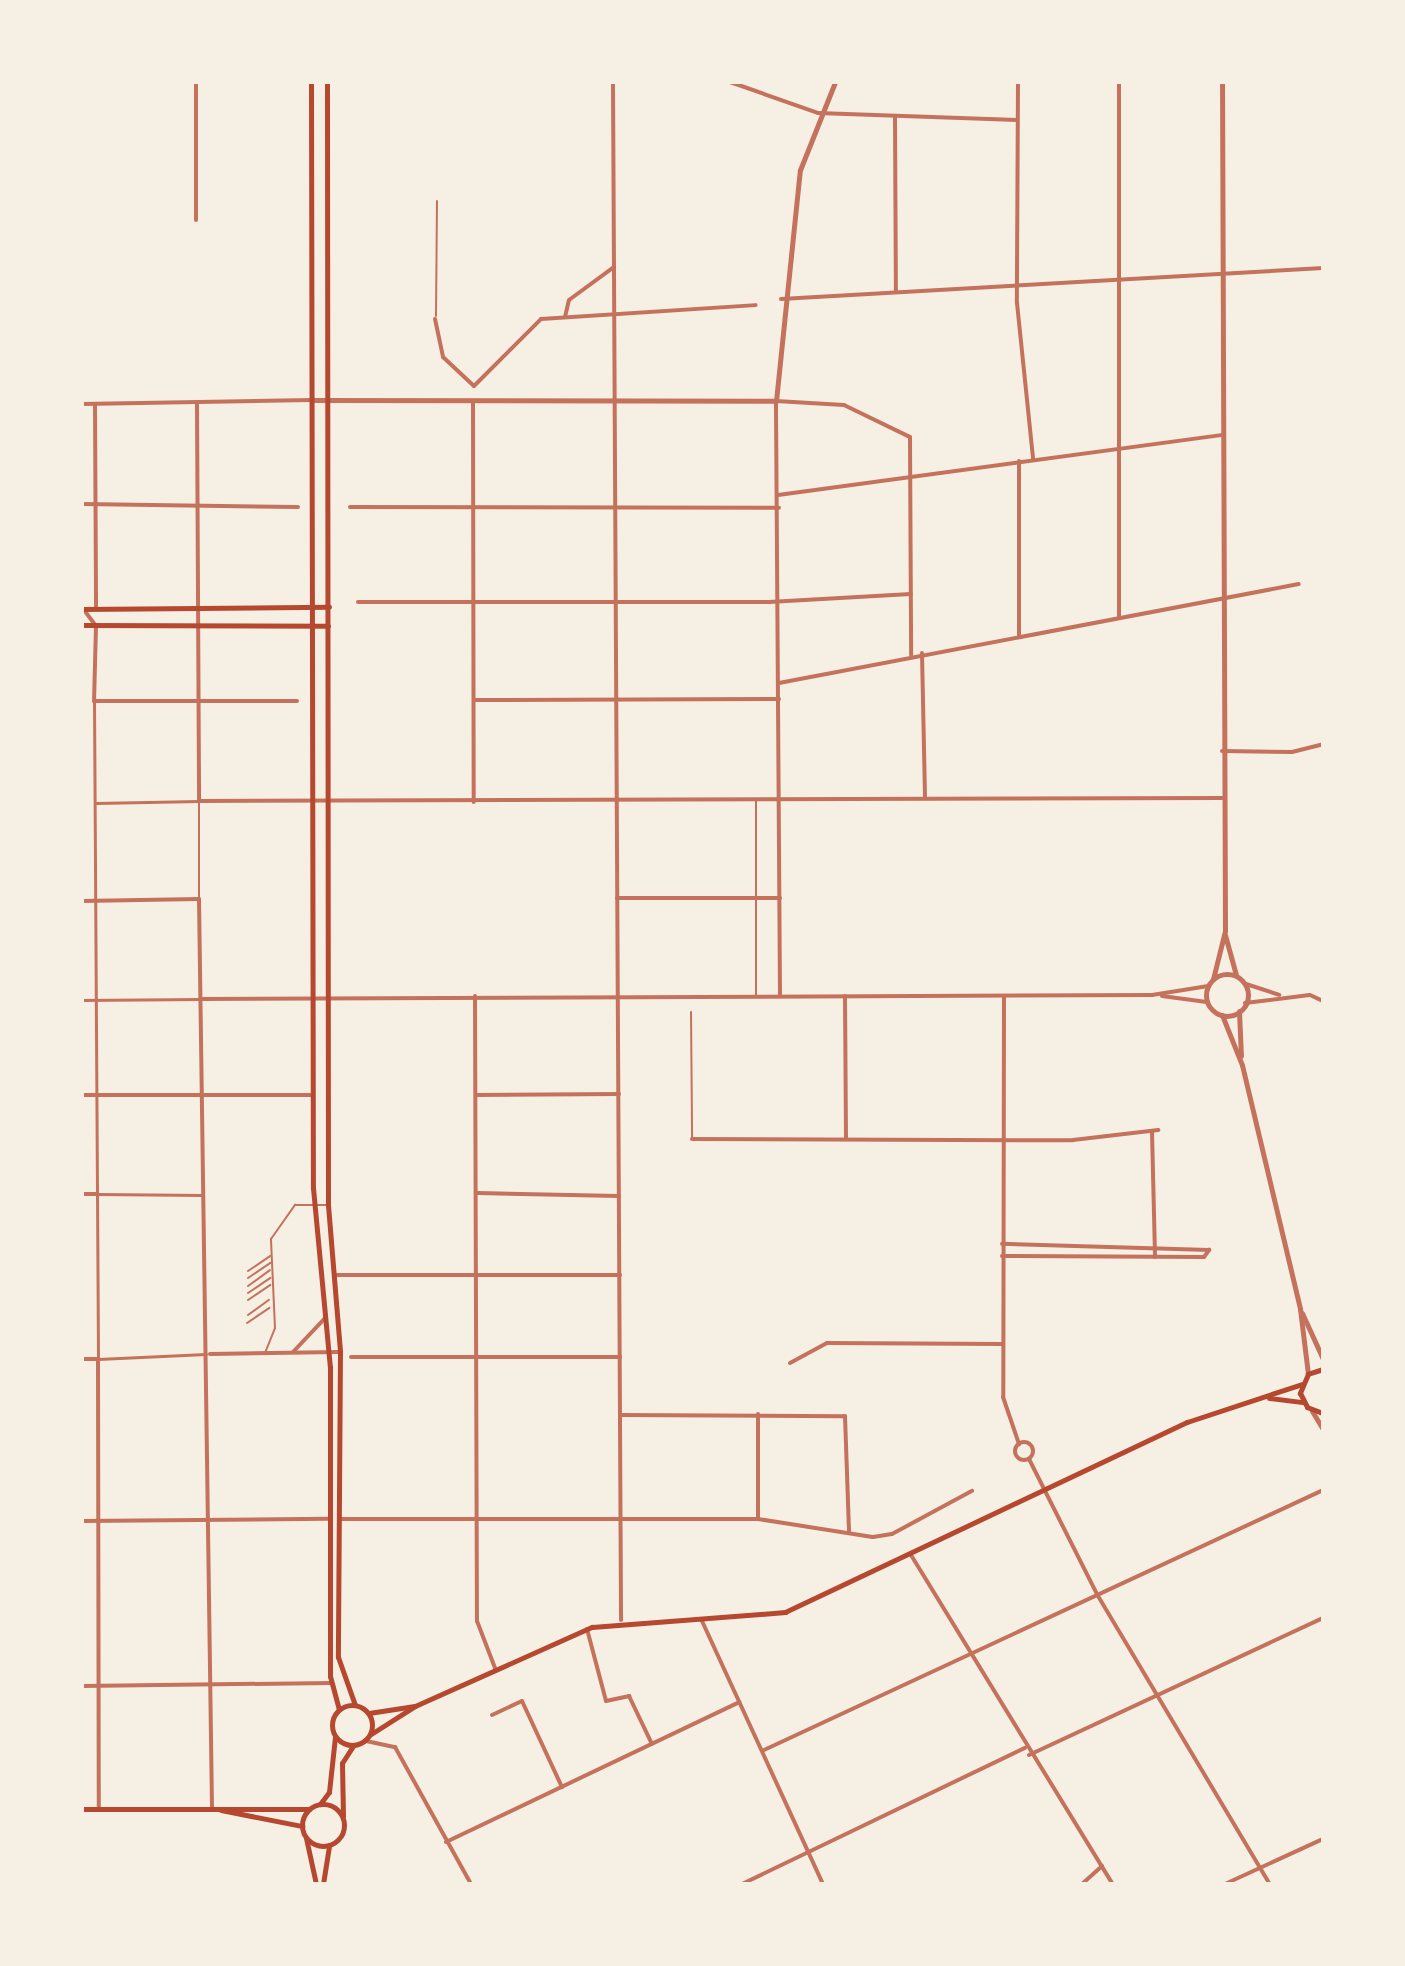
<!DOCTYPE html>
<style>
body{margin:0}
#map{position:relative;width:1405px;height:1966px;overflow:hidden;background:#f6efe4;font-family:"Asap Condensed",sans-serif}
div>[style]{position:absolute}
.service>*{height:2px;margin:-1px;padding:0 1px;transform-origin:1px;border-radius:1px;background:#c5725c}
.pedestrian>*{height:3px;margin:-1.5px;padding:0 1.5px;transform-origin:1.5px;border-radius:1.5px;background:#c5725c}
.minor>*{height:4px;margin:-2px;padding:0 2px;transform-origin:2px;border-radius:2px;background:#c5725c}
.minor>.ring{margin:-2px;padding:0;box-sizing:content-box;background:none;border:4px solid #c5725c;border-radius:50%}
.tertiary>*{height:5px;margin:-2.5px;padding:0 2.5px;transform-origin:2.5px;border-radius:2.5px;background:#c5725c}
.tertiary>.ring{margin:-2.5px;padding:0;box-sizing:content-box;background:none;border:5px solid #c5725c;border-radius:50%}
.secondary>*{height:5px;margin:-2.5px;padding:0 2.5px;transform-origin:2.5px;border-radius:2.5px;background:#b5482f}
.secondary>.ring{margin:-2.5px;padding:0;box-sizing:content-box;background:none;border:5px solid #b5482f;border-radius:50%}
span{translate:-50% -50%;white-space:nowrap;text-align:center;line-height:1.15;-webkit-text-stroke:8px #f6efe4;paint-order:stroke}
.frame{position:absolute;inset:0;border:84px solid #f6efe4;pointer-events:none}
</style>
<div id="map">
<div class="service">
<i style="left:436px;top:316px;width:115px;rotate:-89.5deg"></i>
<i style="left:756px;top:800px;width:197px;rotate:90deg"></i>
<i style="left:199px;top:801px;width:97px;rotate:90deg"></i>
<i style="left:691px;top:1012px;width:126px;rotate:89.5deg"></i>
<i style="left:248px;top:1271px;width:27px;rotate:-34deg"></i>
<i style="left:248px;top:1278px;width:27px;rotate:-34deg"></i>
<i style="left:248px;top:1286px;width:27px;rotate:-36deg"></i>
<i style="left:248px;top:1293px;width:27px;rotate:-34deg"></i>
<i style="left:248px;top:1300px;width:27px;rotate:-34deg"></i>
<i style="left:248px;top:1315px;width:26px;rotate:-36deg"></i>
<i style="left:247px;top:1323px;width:27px;rotate:-34deg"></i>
<i style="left:265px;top:1353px;width:27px;rotate:-68deg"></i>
<i style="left:275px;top:1328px;width:89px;rotate:-92.6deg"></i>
<i style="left:271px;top:1239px;width:42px;rotate:-54.8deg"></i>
<i style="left:295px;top:1205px;width:32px"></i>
</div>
<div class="pedestrian">
<i style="left:94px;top:701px;width:658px;rotate:89.65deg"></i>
<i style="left:98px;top:1359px;width:108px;rotate:-2.7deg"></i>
<i style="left:96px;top:803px;width:103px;rotate:-1.1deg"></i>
<i style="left:82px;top:1000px;width:119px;rotate:-0.5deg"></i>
<i style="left:97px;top:1194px;width:106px;rotate:0.5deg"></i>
</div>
<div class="minor">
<i style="left:196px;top:82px;width:138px;rotate:90deg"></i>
<i style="left:613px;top:82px;width:1538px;rotate:89.7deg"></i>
<i style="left:730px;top:82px;width:93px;rotate:19.4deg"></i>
<i style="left:818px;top:113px;width:199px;rotate:2deg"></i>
<i style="left:1018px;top:82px;width:221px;rotate:90.3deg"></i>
<i style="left:1017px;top:303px;width:157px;rotate:84.1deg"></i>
<i style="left:1119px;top:82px;width:534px;rotate:90deg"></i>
<i style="left:895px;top:118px;width:174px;rotate:89.7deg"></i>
<i style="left:781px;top:299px;width:543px;rotate:-3.27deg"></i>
<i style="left:565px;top:317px;width:17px;rotate:-77deg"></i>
<i style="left:569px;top:300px;width:56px;rotate:-36.3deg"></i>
<i style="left:435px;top:319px;width:39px;rotate:78deg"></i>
<i style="left:443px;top:357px;width:42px;rotate:43.1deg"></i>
<i style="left:474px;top:386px;width:95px;rotate:-45deg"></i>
<i style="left:541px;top:319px;width:215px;rotate:-3.7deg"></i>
<i style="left:473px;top:401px;width:401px;rotate:89.9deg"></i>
<i style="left:197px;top:403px;width:398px;rotate:89.7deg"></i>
<i style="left:199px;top:801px;width:1023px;rotate:-0.17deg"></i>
<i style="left:82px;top:404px;width:230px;rotate:-1deg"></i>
<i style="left:95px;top:404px;width:204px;rotate:89.7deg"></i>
<i style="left:778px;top:495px;width:447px;rotate:-7.7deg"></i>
<i style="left:82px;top:504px;width:216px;rotate:0.8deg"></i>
<i style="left:350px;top:507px;width:429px;rotate:0.1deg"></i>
<i style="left:358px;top:602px;width:411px"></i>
<i style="left:769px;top:602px;width:142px;rotate:-3.2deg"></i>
<i style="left:84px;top:610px;width:20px;rotate:53deg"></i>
<i style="left:96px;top:626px;width:75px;rotate:91.5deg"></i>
<i style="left:94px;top:701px;width:203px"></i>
<i style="left:1019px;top:635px;width:174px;rotate:-90deg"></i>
<i style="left:922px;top:653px;width:144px;rotate:88.8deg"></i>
<i style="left:779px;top:683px;width:529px;rotate:-10.78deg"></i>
<i style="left:475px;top:700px;width:304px;rotate:-0.2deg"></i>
<i style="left:1222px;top:751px;width:70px;rotate:0.8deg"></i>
<i style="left:1292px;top:752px;width:32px;rotate:-14deg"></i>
<i style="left:617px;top:898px;width:163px"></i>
<i style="left:82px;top:901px;width:117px;rotate:-1deg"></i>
<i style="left:199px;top:899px;width:910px;rotate:89.18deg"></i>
<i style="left:1246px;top:984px;width:35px;rotate:18deg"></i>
<i style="left:780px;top:995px;width:594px;rotate:-90.39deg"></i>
<i style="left:776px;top:401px;width:68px;rotate:3.4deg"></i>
<i style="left:844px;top:405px;width:73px;rotate:25.9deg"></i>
<i style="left:910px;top:437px;width:218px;rotate:89.7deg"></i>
<i style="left:475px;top:996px;width:625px;rotate:89.82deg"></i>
<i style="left:477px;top:1621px;width:50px;rotate:69deg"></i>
<i style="left:845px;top:996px;width:143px;rotate:89.6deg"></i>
<i style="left:1162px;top:996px;width:45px;rotate:7.6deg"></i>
<i style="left:1004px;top:997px;width:400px;rotate:90.1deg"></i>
<i style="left:1003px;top:1397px;width:50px;rotate:71.2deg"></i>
<i style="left:201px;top:999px;width:951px;rotate:-0.24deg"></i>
<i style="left:1152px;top:995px;width:57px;rotate:-9.1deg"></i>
<i style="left:1245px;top:1003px;width:65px;rotate:-7deg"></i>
<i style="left:1310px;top:995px;width:14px;rotate:25deg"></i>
<i style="left:82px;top:1095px;width:231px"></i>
<i style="left:476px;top:1095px;width:143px;rotate:-0.4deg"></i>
<i style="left:1152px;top:1132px;width:125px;rotate:88.6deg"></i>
<i style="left:692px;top:1139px;width:381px;rotate:0.2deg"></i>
<i style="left:1073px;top:1140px;width:86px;rotate:-6.7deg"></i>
<i style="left:478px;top:1193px;width:141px;rotate:1.2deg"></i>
<i style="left:82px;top:1194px;width:15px"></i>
<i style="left:1002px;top:1256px;width:202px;rotate:0.3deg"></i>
<i style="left:1204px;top:1257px;width:9px;rotate:-54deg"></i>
<i style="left:1209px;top:1250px;width:207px;rotate:-178.3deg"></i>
<i style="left:336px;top:1275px;width:284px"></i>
<i style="left:293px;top:1352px;width:47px;rotate:-46.7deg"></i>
<i style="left:210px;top:1354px;width:129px;rotate:-0.9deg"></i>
<i style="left:351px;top:1357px;width:269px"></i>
<i style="left:82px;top:1359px;width:16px"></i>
<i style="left:98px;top:1359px;width:450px;rotate:89.9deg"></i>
<i style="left:790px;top:1363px;width:42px;rotate:-28.4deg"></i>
<i style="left:827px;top:1343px;width:175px;rotate:0.3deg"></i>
<i style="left:620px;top:1415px;width:225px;rotate:0.3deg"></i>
<i style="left:845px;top:1416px;width:115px;rotate:88deg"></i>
<i class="ring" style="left:1015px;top:1442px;width:14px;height:14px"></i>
<i style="left:1029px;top:1459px;width:153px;rotate:63.3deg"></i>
<i style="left:1098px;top:1596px;width:335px;rotate:59.2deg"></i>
<i style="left:340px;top:1519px;width:418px"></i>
<i style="left:758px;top:1519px;width:116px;rotate:8.9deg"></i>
<i style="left:873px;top:1537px;width:19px;rotate:-9deg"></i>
<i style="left:892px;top:1534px;width:91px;rotate:-28.3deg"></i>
<i style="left:758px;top:1519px;width:105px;rotate:-90deg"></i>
<i style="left:82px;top:1521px;width:246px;rotate:-0.5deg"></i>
<i style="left:911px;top:1555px;width:386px;rotate:58.5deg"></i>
<i style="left:702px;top:1621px;width:289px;rotate:65.3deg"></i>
<i style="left:587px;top:1629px;width:74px;rotate:75.2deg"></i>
<i style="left:606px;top:1701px;width:24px;rotate:-12deg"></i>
<i style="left:629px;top:1696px;width:53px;rotate:64.4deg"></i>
<i style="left:82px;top:1686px;width:250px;rotate:-0.7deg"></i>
<i style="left:492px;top:1715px;width:33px;rotate:-25deg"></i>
<i style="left:522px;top:1701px;width:95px;rotate:65.1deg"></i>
<i style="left:366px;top:1741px;width:30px;rotate:12deg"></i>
<i style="left:395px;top:1747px;width:157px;rotate:61deg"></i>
<i style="left:764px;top:1750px;width:617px;rotate:-24.94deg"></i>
<i style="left:1029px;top:1755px;width:324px;rotate:-25deg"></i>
<i style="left:446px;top:1842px;width:325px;rotate:-25.5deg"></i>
<i style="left:742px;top:1884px;width:314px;rotate:-25.7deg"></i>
<i style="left:1082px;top:1884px;width:27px;rotate:-42deg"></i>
<i style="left:1225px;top:1884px;width:108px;rotate:-24.7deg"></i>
</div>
<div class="tertiary">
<i style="left:312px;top:400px;width:464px;rotate:0.1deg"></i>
<i style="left:776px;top:401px;width:232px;rotate:-84.1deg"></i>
<i style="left:800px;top:170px;width:95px;rotate:-68.3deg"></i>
<i style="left:1225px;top:935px;width:41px;rotate:74.6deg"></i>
<i class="ring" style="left:1206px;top:974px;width:37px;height:37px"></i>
<i style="left:1213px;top:979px;width:49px;rotate:-76deg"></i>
<i style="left:1225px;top:931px;width:849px;rotate:-90.2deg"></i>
<i style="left:1239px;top:1011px;width:45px;rotate:87.5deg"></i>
<i style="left:1222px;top:1015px;width:54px;rotate:68.2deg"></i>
<i style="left:1242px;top:1065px;width:251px;rotate:76.6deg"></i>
<i style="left:1300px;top:1309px;width:65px;rotate:83deg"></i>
<i style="left:1302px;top:1313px;width:51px;rotate:65.5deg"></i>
<i style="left:1312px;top:1411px;width:21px;rotate:59deg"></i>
</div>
<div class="secondary">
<i style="left:311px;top:82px;width:1106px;rotate:89.9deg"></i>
<i style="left:313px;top:1188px;width:180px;rotate:84.6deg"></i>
<i style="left:330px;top:1367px;width:309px;rotate:90deg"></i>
<i style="left:330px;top:1676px;width:34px;rotate:75deg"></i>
<i style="left:327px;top:82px;width:1123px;rotate:89.95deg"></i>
<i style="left:328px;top:1205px;width:147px;rotate:85.3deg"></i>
<i style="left:340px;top:1352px;width:305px;rotate:90.4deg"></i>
<i style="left:338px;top:1657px;width:51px;rotate:70.5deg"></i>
<i style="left:82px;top:609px;width:247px;rotate:-0.5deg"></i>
<i style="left:82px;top:625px;width:246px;rotate:0.2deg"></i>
<i style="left:1323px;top:1369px;width:16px;rotate:162deg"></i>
<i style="left:1308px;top:1374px;width:21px;rotate:113deg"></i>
<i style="left:1300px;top:1393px;width:16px;rotate:63deg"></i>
<i style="left:1307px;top:1407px;width:17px;rotate:21deg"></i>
<i style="left:1269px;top:1398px;width:34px;rotate:7deg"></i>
<i class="ring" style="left:332px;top:1705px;width:35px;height:35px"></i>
<i style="left:369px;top:1713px;width:46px;rotate:-8.8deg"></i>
<i style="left:371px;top:1734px;width:52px;rotate:-32.5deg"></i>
<i style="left:415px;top:1706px;width:194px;rotate:-24.1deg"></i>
<i style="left:592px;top:1627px;width:194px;rotate:-4.4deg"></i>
<i style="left:785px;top:1612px;width:445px;rotate:-25.3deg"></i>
<i style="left:1187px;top:1422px;width:121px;rotate:-18.3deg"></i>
<i style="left:320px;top:1804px;width:15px;rotate:-53deg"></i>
<i style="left:329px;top:1792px;width:55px;rotate:-83.8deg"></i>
<i class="ring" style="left:302px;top:1804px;width:37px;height:37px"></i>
<i style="left:82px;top:1809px;width:227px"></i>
<i style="left:221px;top:1810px;width:83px;rotate:11.2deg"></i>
<i style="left:343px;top:1816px;width:53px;rotate:-91.1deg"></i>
<i style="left:342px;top:1763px;width:20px;rotate:-57deg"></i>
<i style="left:306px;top:1838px;width:47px;rotate:77.7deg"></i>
<i style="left:323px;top:1884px;width:39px;rotate:-81deg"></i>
</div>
<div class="frame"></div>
</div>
